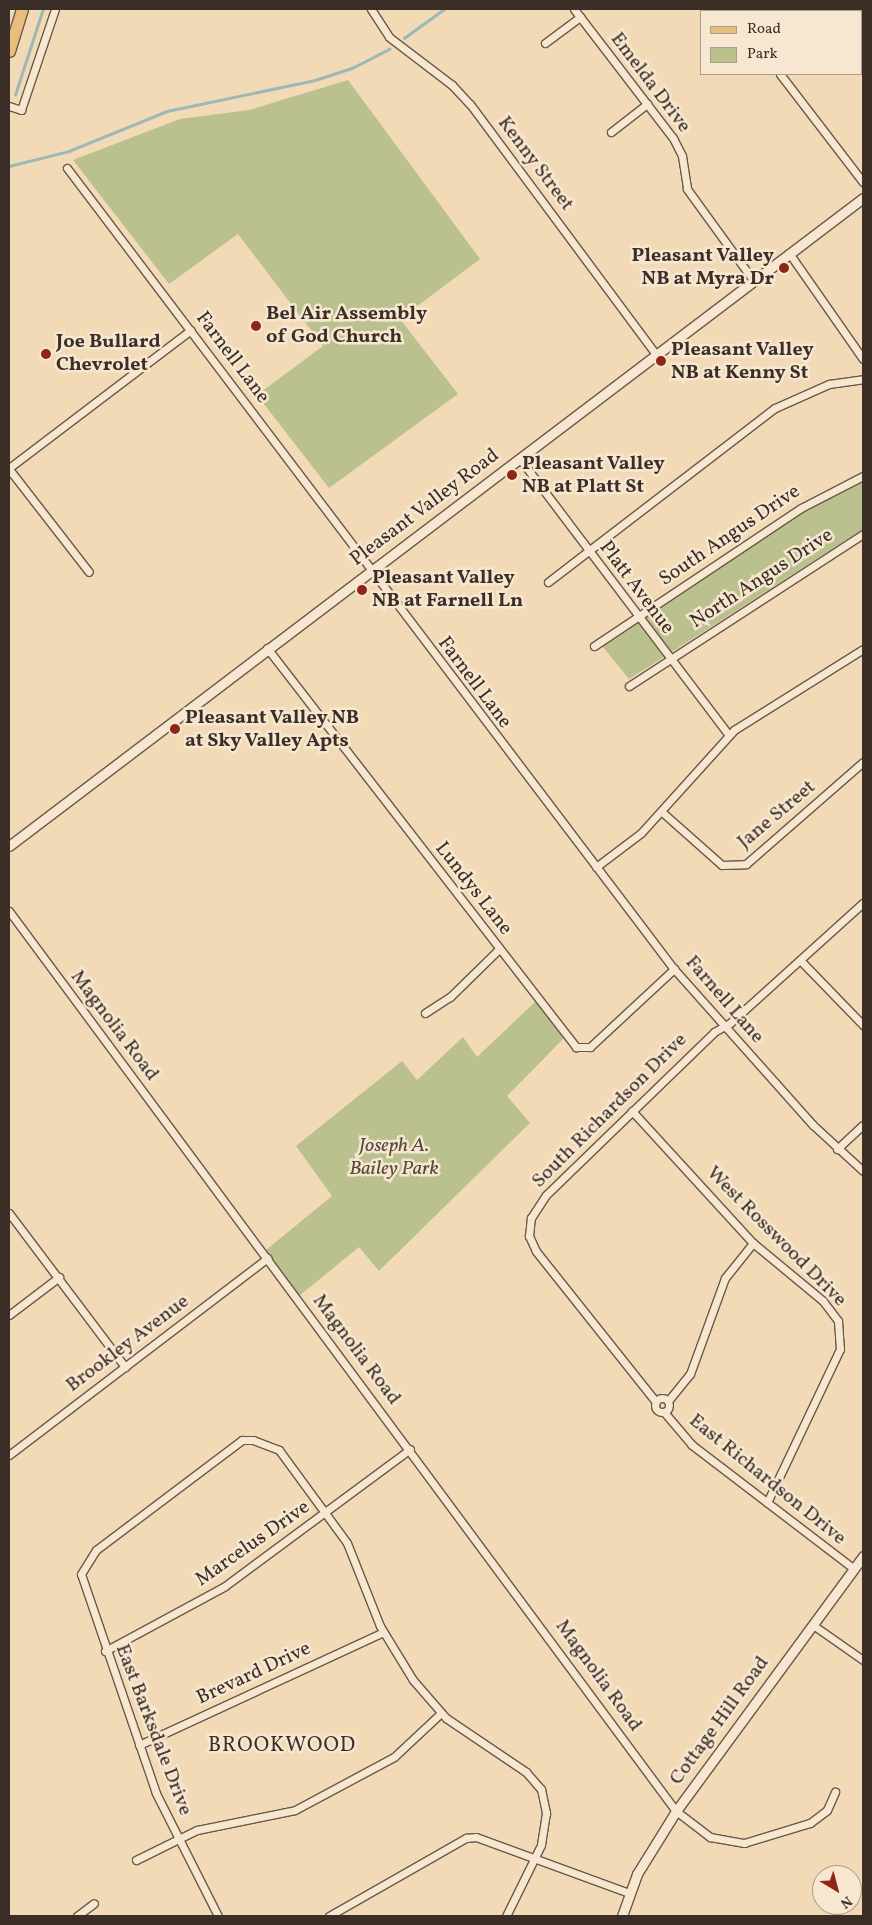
<!DOCTYPE html>
<style>
body{margin:0}
#map{position:relative;width:872px;height:1925px;overflow:hidden;background:#f2dab7;font-family:Vollkorn,serif}
div>[style]{position:absolute}
.green>*{inset:0;background:#bac08e}
.stream>*{height:2.5px;margin:-1.25px;padding:0 1.25px;transform-origin:1.25px;border-radius:1.25px;background:#9db9b5}
.roads{filter:drop-shadow(1px 0 #68594b) drop-shadow(-1px 0 #68594b) drop-shadow(0 1px #68594b) drop-shadow(0 -1px #68594b)}
.minor>*{height:7px;margin:-3.5px;padding:0 3.5px;transform-origin:3.5px;border-radius:3.5px;background:#f7e7d0}
.minor>.ring{margin:-3.5px;padding:0;box-sizing:content-box;background:none;border:7px solid #f7e7d0;border-radius:50%}
.tertiary>*{height:9px;margin:-4.5px;padding:0 4.5px;transform-origin:4.5px;border-radius:4.5px;background:#f7e7d0}
.primary>*{height:11px;margin:-5.5px;padding:0 5.5px;transform-origin:5.5px;border-radius:5.5px;background:#e9bd7c}
.dots>*{width:14px;height:14px;translate:-50% -50%;box-sizing:border-box;border:2px solid #f7e7d0;border-radius:50%}
span{translate:-50% -50%;white-space:nowrap;text-align:center;line-height:1.15;-webkit-text-stroke:5px #f7e7d0;paint-order:stroke}
.street-label{font-size:20px;color:#3a2e27}
.poi-label{font-size:20px;color:#3a2e27;font-weight:700}
.right{translate:-100% -50%;text-align:right}
.left{translate:0 -50%;text-align:left}
.park-label{font-size:20px;color:#544b3c;font-style:italic}
.neighbourhood-label{font-size:21px;color:#3a2e27;letter-spacing:1px}
.frame{position:absolute;inset:0;border:10px solid #3a2e27;pointer-events:none}
.legend{position:absolute;left:700px;top:10px;width:162px;height:65px;box-sizing:border-box;background:#f7e7d0;border:1px solid #ab9d8c;margin:0;padding:6px 9px;list-style:none;font-size:15px;color:#3a2e27}
.legend li{display:flex;align-items:center;gap:10px;height:25px}
.legend b{width:25px;border:1px solid #ab9d8c}
.north{position:absolute;left:812px;top:1865px;width:50px;height:50px;box-sizing:border-box;background:#f7e7d0;border:1px solid #ab9d8c;border-radius:50%;rotate:143deg;font-size:14px;font-weight:700;line-height:20px;text-align:center;color:#3a2e27}
.north::after{content:'';display:block;margin:auto;width:18px;height:22px;background:#8f2418;clip-path:polygon(50% 0,100% 100%,50% 72%,0 100%)}
</style>
<div id="map">
<div class="green">
<i style="clip-path:polygon(348px 80px,480px 259px,400px 319px,458px 394px,329px 488px,257px 395px,323px 346px,238px 234px,169px 284px,73px 160px,180px 119px,249px 110px)"></i>
<i style="clip-path:polygon(863px 482px,863px 529px,650px 666px,629px 679px,603px 647px,819px 501px)"></i>
<i style="clip-path:polygon(537px 1000px,565px 1037px,507px 1096px,530px 1123px,379px 1271px,359px 1247px,299px 1296px,266px 1250px,332px 1196px,296px 1146px,402px 1061px,417px 1080px,463px 1037px,477px 1057px)"></i>
</div>
<div class="stream">
<i style="left:404px;top:38px;width:49px;rotate:-35.9deg"></i>
<i style="left:15px;top:95px;width:90px;rotate:-72deg"></i>
<i style="left:9px;top:166px;width:62px;rotate:-14deg"></i>
<i style="left:69px;top:151px;width:106px;rotate:-22.2deg"></i>
<i style="left:167px;top:111px;width:151px;rotate:-11.8deg"></i>
<i style="left:315px;top:80px;width:39px;rotate:-18deg"></i>
<i style="left:352px;top:68px;width:42px;rotate:-27.2deg"></i>
</div>
<div class="roads">
<div class="minor">
<i style="left:371px;top:9px;width:33px;rotate:57deg"></i>
<i style="left:389px;top:37px;width:79px;rotate:37.3deg"></i>
<i style="left:452px;top:85px;width:26px;rotate:47deg"></i>
<i style="left:470px;top:104px;width:312px;rotate:53.4deg"></i>
<i style="left:574px;top:9px;width:163px;rotate:52.5deg"></i>
<i style="left:673px;top:138px;width:20px;rotate:63deg"></i>
<i style="left:682px;top:156px;width:33px;rotate:81deg"></i>
<i style="left:687px;top:189px;width:112px;rotate:54deg"></i>
<i style="left:731px;top:9px;width:3px;rotate:45deg"></i>
<i style="left:545px;top:43px;width:44px;rotate:-36.6deg"></i>
<i style="left:780px;top:74px;width:136px;rotate:52.5deg"></i>
<i style="left:9px;top:106px;width:13px;rotate:18deg"></i>
<i style="left:21px;top:110px;width:107px;rotate:-71.4deg"></i>
<i style="left:611px;top:132px;width:46px;rotate:-37.9deg"></i>
<i style="left:67px;top:168px;width:1005px;rotate:52.85deg"></i>
<i style="left:674px;top:969px;width:209px;rotate:48.3deg"></i>
<i style="left:813px;top:1125px;width:68px;rotate:42.6deg"></i>
<i style="left:789px;top:253px;width:129px;rotate:55.1deg"></i>
<i style="left:520px;top:459px;width:346px;rotate:52.9deg"></i>
<i style="left:9px;top:468px;width:228px;rotate:-37.2deg"></i>
<i style="left:9px;top:469px;width:130px;rotate:52.2deg"></i>
<i style="left:548px;top:582px;width:286px;rotate:-37.5deg"></i>
<i style="left:775px;top:408px;width:59px;rotate:-24deg"></i>
<i style="left:829px;top:384px;width:34px;rotate:-8deg"></i>
<i style="left:594px;top:646px;width:249px;rotate:-33.7deg"></i>
<i style="left:801px;top:508px;width:70px;rotate:-27.3deg"></i>
<i style="left:267px;top:648px;width:505px;rotate:52.24deg"></i>
<i style="left:576px;top:1047px;width:14px"></i>
<i style="left:590px;top:1047px;width:115px;rotate:-42.9deg"></i>
<i style="left:629px;top:686px;width:279px;rotate:-33deg"></i>
<i style="left:662px;top:812px;width:80px;rotate:41.5deg"></i>
<i style="left:722px;top:865px;width:24px;rotate:-2deg"></i>
<i style="left:746px;top:864px;width:155px;rotate:-41.1deg"></i>
<i style="left:596px;top:867px;width:56px;rotate:-37.1deg"></i>
<i style="left:641px;top:833px;width:139px;rotate:-47.9deg"></i>
<i style="left:734px;top:730px;width:152px;rotate:-32.1deg"></i>
<i style="left:9px;top:911px;width:1120px;rotate:53.46deg"></i>
<i style="left:676px;top:1811px;width:43px;rotate:37.4deg"></i>
<i style="left:710px;top:1837px;width:35px;rotate:10deg"></i>
<i style="left:744px;top:1843px;width:69px;rotate:-16.9deg"></i>
<i style="left:810px;top:1823px;width:21px;rotate:-37deg"></i>
<i style="left:827px;top:1810px;width:20px;rotate:-66deg"></i>
<i style="left:800px;top:960px;width:91px;rotate:45.9deg"></i>
<i style="left:425px;top:1013px;width:30px;rotate:-33deg"></i>
<i style="left:450px;top:997px;width:69px;rotate:-44.4deg"></i>
<i style="left:632px;top:1111px;width:179px;rotate:47.5deg"></i>
<i style="left:753px;top:1243px;width:91px;rotate:39.6deg"></i>
<i style="left:823px;top:1301px;width:25px;rotate:53deg"></i>
<i style="left:838px;top:1321px;width:28px;rotate:86deg"></i>
<i style="left:840px;top:1349px;width:170px;rotate:115.4deg"></i>
<i style="left:837px;top:1149px;width:35px;rotate:-43deg"></i>
<i style="left:9px;top:1213px;width:193px;rotate:53deg"></i>
<i style="left:9px;top:1315px;width:63px;rotate:-37.2deg"></i>
<i class="ring" style="left:655px;top:1398px;width:7px;height:7px"></i>
<i style="left:668px;top:1401px;width:35px;rotate:-51deg"></i>
<i style="left:690px;top:1374px;width:102px;rotate:-70deg"></i>
<i style="left:725px;top:1278px;width:45px;rotate:-51.3deg"></i>
<i style="left:656px;top:1402px;width:193px;rotate:-128.5deg"></i>
<i style="left:536px;top:1251px;width:17px;rotate:-115deg"></i>
<i style="left:529px;top:1236px;width:18px;rotate:-84deg"></i>
<i style="left:531px;top:1218px;width:27px;rotate:-57deg"></i>
<i style="left:546px;top:1195px;width:234px;rotate:-44.1deg"></i>
<i style="left:714px;top:1032px;width:18px;rotate:-29deg"></i>
<i style="left:730px;top:1023px;width:179px;rotate:-42.1deg"></i>
<i style="left:664px;top:1412px;width:43px;rotate:49.7deg"></i>
<i style="left:692px;top:1445px;width:204px;rotate:37.4deg"></i>
<i style="left:9px;top:1455px;width:325px;rotate:-37.3deg"></i>
<i style="left:813px;top:1625px;width:61px;rotate:35deg"></i>
<i style="left:105px;top:1651px;width:136px;rotate:-28.4deg"></i>
<i style="left:225px;top:1586px;width:230px;rotate:-36.5deg"></i>
<i style="left:139px;top:1745px;width:269px;rotate:-24.8deg"></i>
<i style="left:136px;top:1860px;width:68px;rotate:-26.2deg"></i>
<i style="left:197px;top:1830px;width:100px;rotate:-11.5deg"></i>
<i style="left:295px;top:1810px;width:112px;rotate:-28.2deg"></i>
<i style="left:394px;top:1757px;width:64px;rotate:-43.1deg"></i>
<i style="left:77px;top:1916px;width:21px;rotate:-37deg"></i>
<i style="left:218px;top:1916px;width:138px;rotate:-116.8deg"></i>
<i style="left:156px;top:1793px;width:231px;rotate:-108.9deg"></i>
<i style="left:81px;top:1574px;width:28px;rotate:-58deg"></i>
<i style="left:96px;top:1550px;width:183px;rotate:-37deg"></i>
<i style="left:242px;top:1440px;width:11px"></i>
<i style="left:253px;top:1440px;width:28px;rotate:21deg"></i>
<i style="left:279px;top:1450px;width:115px;rotate:53.8deg"></i>
<i style="left:347px;top:1543px;width:89px;rotate:68.3deg"></i>
<i style="left:380px;top:1626px;width:63px;rotate:58.6deg"></i>
<i style="left:413px;top:1680px;width:50px;rotate:49deg"></i>
<i style="left:446px;top:1718px;width:97px;rotate:34deg"></i>
<i style="left:526px;top:1772px;width:23px;rotate:49deg"></i>
<i style="left:541px;top:1789px;width:25px;rotate:78deg"></i>
<i style="left:546px;top:1813px;width:32px;rotate:99deg"></i>
<i style="left:541px;top:1845px;width:79px;rotate:116.2deg"></i>
<i style="left:329px;top:1916px;width:158px;rotate:-29.7deg"></i>
<i style="left:466px;top:1838px;width:10px;rotate:-6deg"></i>
<i style="left:476px;top:1837px;width:163px;rotate:20.1deg"></i>
</div>
<div class="tertiary">
<i style="left:9px;top:846px;width:1072px;rotate:-37.19deg"></i>
<i style="left:622px;top:1916px;width:45px;rotate:-70.3deg"></i>
<i style="left:637px;top:1874px;width:74px;rotate:-58.2deg"></i>
<i style="left:676px;top:1811px;width:316px;rotate:-53.7deg"></i>
</div>
<div class="primary">
<i style="left:9px;top:51px;width:44px;rotate:-72.8deg"></i>
</div>
</div>
<div class="dots">
<i style="left:784px;top:268px;background:#8f2418"></i>
<i style="left:256px;top:326px;background:#8f2418"></i>
<i style="left:46px;top:354px;background:#8f2418"></i>
<i style="left:661px;top:361px;background:#8f2418"></i>
<i style="left:512px;top:475px;background:#8f2418"></i>
<i style="left:362px;top:590px;background:#8f2418"></i>
<i style="left:175px;top:729px;background:#8f2418"></i>
</div>
<div class="street-label">
<span style="left:650px;top:83px;rotate:53deg">Emelda Drive</span>
<span style="left:535px;top:164px;rotate:53deg">Kenny Street</span>
<span style="left:232px;top:358px;rotate:53deg">Farnell Lane</span>
<span style="left:425px;top:508px;rotate:-37deg">Pleasant Valley Road</span>
<span style="left:730px;top:536px;rotate:-34deg">South Angus Drive</span>
<span style="left:762px;top:579px;rotate:-33deg">North Angus Drive</span>
<span style="left:636px;top:588px;rotate:53deg">Platt Avenue</span>
<span style="left:474px;top:683px;rotate:53deg">Farnell Lane</span>
<span style="left:777px;top:815px;rotate:-40deg">Jane Street</span>
<span style="left:473px;top:889px;rotate:52deg">Lundys Lane</span>
<span style="left:724px;top:1000px;rotate:49deg">Farnell Lane</span>
<span style="left:114px;top:1026px;rotate:53deg">Magnolia Road</span>
<span style="left:610px;top:1111px;rotate:-45deg">South Richardson Drive</span>
<span style="left:776px;top:1237px;rotate:45deg">West Rosswood Drive</span>
<span style="left:128px;top:1344px;rotate:-37deg">Brookley Avenue</span>
<span style="left:356px;top:1350px;rotate:53deg">Magnolia Road</span>
<span style="left:767px;top:1480px;rotate:39deg">East Richardson Drive</span>
<span style="left:253px;top:1544px;rotate:-35deg">Marcelus Drive</span>
<span style="left:254px;top:1674px;rotate:-25deg">Brevard Drive</span>
<span style="left:598px;top:1676px;rotate:54deg">Magnolia Road</span>
<span style="left:720px;top:1721px;rotate:-54deg">Cottage Hill Road</span>
<span style="left:153px;top:1730px;rotate:69deg">East Barksdale Drive</span>
</div>
<div class="poi-label">
<span class="right" style="left:774px;top:268px">Pleasant Valley<br>NB at Myra Dr</span>
<span class="left" style="left:266px;top:326px">Bel Air Assembly<br>of God Church</span>
<span class="left" style="left:56px;top:354px">Joe Bullard<br>Chevrolet</span>
<span class="left" style="left:671px;top:362px">Pleasant Valley<br>NB at Kenny St</span>
<span class="left" style="left:522px;top:476px">Pleasant Valley<br>NB at Platt St</span>
<span class="left" style="left:372px;top:590px">Pleasant Valley<br>NB at Farnell Ln</span>
<span class="left" style="left:185px;top:730px">Pleasant Valley NB<br>at Sky Valley Apts</span>
</div>
<div class="park-label">
<span style="left:394px;top:1158px">Joseph A.<br>Bailey Park</span>
</div>
<div class="neighbourhood-label">
<span style="left:282px;top:1746px">BROOKWOOD</span>
</div>
<div class="frame"></div>
<ul class="legend">
<li><b style="height:6px;background:#e9bd7c"></b>Road</li>
<li><b style="height:14px;background:#bac08e"></b>Park</li>
</ul>
<div class="north">N</div>
</div>
